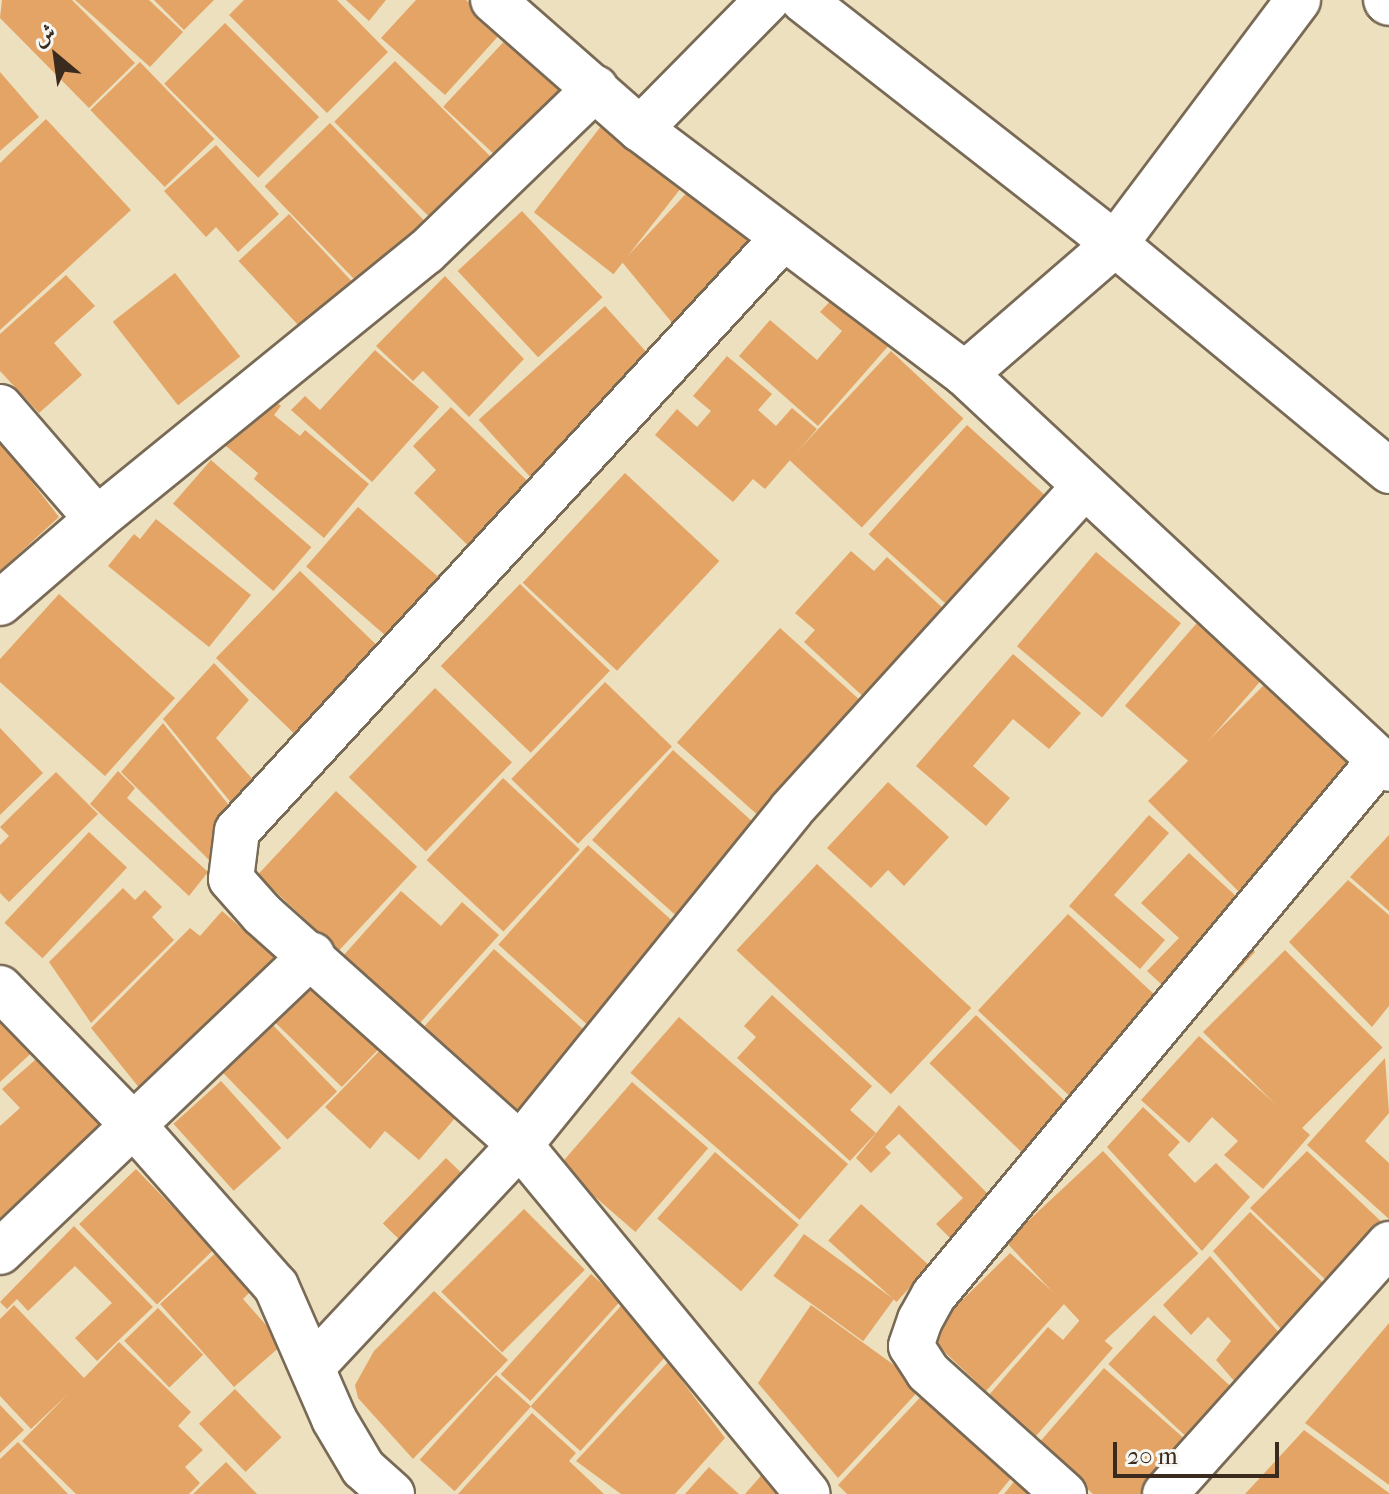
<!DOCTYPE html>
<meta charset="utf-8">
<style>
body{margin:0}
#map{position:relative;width:1389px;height:1494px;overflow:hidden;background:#ece0bf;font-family:"IM FELL French Canon",Amiri,serif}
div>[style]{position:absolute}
.building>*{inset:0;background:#e4a466;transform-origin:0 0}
.roads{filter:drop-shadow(2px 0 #796a56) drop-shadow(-2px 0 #796a56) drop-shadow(0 2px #796a56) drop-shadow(0 -2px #796a56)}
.minor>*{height:44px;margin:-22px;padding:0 22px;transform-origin:22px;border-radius:22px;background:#fff}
span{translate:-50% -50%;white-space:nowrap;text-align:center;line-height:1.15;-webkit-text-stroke:6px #f6f6f2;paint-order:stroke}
.north{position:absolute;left:16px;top:16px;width:80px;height:80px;-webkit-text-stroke:6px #f6f6f2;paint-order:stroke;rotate:331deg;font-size:22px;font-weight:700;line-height:32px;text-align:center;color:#3b2a1e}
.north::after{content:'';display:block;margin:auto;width:28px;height:36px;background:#3b2a1e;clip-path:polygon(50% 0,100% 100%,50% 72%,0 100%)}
.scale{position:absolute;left:1113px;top:1442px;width:166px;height:36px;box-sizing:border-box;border:4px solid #3b2a1e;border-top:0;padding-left:10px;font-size:24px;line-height:28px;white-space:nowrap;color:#3b2a1e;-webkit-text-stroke:6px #f6f6f2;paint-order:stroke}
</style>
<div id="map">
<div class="building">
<i style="clip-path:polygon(2px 0,72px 0,135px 63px,89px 108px,0 18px)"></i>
<i style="clip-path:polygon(75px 0,149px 0,183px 32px,150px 67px)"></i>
<i style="clip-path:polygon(154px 0,214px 0,184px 30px)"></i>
<i style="clip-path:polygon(244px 0,337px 0,388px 52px,327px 113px,229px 15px)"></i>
<i style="clip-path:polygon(346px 0,386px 0,369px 21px)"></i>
<i style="clip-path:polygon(416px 0,466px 0,502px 32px,445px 95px,381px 38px)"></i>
<i style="left:225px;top:23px;width:133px;height:86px;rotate:45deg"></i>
<i style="left:510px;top:35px;width:77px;height:98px;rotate:43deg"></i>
<i style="left:395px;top:61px;width:142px;height:86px;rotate:45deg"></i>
<i style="left:140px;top:62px;width:107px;height:69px;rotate:46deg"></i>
<i style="clip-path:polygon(0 72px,39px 117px,0 151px)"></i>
<i style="left:609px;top:116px;width:101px;height:122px;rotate:38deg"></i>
<i style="clip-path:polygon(46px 119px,131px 210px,0 330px,0 163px)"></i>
<i style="left:330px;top:123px;width:139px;height:91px;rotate:46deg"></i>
<i style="clip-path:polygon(216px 145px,279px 214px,238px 252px,216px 227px,206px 237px,164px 191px)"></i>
<i style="clip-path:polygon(709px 169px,777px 262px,697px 353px,622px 262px)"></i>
<i style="left:522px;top:211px;width:118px;height:88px;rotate:47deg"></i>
<i style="left:289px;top:214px;width:98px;height:69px;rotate:47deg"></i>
<i style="left:175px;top:273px;width:106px;height:79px;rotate:52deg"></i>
<i style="clip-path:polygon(66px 275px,95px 306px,54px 343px,82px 375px,39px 413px,0 371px,0 334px)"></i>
<i style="clip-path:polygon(445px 276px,524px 359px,469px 417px,423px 371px,413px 381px,376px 346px)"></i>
<i style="clip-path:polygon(835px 296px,890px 344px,818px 426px,739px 356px,770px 320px,817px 360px,842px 331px,820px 312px)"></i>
<i style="left:605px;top:306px;width:89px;height:170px;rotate:48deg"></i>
<i style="clip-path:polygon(375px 350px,439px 407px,372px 482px,291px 410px,305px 396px,320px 410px)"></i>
<i style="left:891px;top:351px;width:99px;height:149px;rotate:43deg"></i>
<i style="clip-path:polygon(727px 356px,772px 394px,758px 410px,776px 426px,792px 408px,817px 429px,765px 489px,753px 479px,733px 502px,655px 435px,677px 409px,697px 427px,711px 411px,693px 396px)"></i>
<i style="clip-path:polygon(262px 390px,281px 406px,274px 415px,300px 436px,305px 430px,369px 484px,324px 538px,254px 479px,258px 473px,220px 441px)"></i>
<i style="clip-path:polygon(451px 407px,546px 499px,485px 562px,414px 493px,436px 470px,413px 446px)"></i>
<i style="left:967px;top:425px;width:149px;height:147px;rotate:42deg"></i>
<i style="clip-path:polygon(0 441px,59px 517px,0 571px)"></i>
<i style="left:211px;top:460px;width:133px;height:58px;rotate:41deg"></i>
<i style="left:625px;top:473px;width:129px;height:150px;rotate:43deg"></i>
<i style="left:358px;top:507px;width:123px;height:79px;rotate:41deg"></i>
<i style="clip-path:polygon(156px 519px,251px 595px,209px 647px,108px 566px,134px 534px,140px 539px)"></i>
<i style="clip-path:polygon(851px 551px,874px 571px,887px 557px,945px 610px,892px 723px,804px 642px,815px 630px,795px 613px)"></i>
<i style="left:1096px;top:552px;width:111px;height:123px;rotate:40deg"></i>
<i style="left:300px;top:571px;width:132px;height:121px;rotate:44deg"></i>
<i style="left:520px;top:584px;width:125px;height:114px;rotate:44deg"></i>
<i style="clip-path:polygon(59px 594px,175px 698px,105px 776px,0 682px,0 659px)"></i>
<i style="left:1203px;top:616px;width:86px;height:119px;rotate:41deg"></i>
<i style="left:780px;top:628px;width:146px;height:154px;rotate:42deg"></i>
<i style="clip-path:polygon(1013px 654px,1081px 713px,1049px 749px,1013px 719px,973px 766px,1010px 798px,986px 826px,916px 766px)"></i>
<i style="clip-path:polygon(214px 663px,249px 700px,216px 738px,272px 801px,250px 826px,163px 719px)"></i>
<i style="left:1269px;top:680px;width:156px;height:171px;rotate:45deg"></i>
<i style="left:605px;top:682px;width:93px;height:135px;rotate:44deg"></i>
<i style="left:435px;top:688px;width:107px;height:124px;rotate:44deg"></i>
<i style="clip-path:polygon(163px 723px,248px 829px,214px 865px,121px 772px)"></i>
<i style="clip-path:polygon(0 728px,43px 773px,0 815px)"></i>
<i style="left:673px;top:750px;width:145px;height:121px;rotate:42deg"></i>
<i style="clip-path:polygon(118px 771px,135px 788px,127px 798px,208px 872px,189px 896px,90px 804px)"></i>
<i style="clip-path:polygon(56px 772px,98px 814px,9px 902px,0 893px,0 845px,9px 836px,0 827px)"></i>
<i style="left:503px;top:778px;width:105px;height:112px;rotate:43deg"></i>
<i style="clip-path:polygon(888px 782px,949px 837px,904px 886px,888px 870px,871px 888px,827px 848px)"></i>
<i style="left:336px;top:791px;width:111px;height:115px;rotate:43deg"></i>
<i style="clip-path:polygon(1149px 815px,1169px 833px,1114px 895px,1165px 940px,1140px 969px,1069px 906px)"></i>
<i style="left:89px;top:832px;width:52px;height:124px;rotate:43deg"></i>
<i style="clip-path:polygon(1389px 835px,1389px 911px,1350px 877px)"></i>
<i style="left:588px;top:845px;width:147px;height:134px;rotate:42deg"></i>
<i style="clip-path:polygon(1189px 853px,1261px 919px,1241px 939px,1255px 952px,1196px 1016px,1147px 971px,1179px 938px,1141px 903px)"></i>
<i style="left:817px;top:864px;width:211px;height:118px;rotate:43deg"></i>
<i style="clip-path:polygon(1348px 880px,1389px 915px,1389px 1006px,1372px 1027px,1289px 942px)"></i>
<i style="clip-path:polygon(123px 888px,135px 900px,145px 890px,162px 907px,152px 917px,174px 940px,91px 1023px,49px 962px)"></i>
<i style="clip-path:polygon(401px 891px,441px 926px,462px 902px,499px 935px,419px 1024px,343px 956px)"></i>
<i style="clip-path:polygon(222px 911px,276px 958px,141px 1090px,91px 1028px,190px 928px,200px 936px)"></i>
<i style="left:1068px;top:914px;width:144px;height:132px;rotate:43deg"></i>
<i style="left:494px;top:949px;width:146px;height:116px;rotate:42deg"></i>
<i style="left:1285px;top:950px;width:138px;height:116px;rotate:45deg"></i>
<i style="left:313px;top:973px;width:100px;height:62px;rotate:44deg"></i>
<i style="clip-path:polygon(772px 995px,872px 1086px,850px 1110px,876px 1133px,850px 1161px,737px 1058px,756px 1037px,744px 1026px)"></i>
<i style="clip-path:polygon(0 1006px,39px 1046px,0 1082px)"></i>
<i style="left:976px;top:1015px;width:144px;height:67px;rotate:44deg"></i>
<i style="left:679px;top:1017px;width:224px;height:74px;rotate:41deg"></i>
<i style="left:269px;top:1021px;width:98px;height:69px;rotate:46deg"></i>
<i style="clip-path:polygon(1199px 1036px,1310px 1135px,1263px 1189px,1224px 1155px,1238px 1141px,1212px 1117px,1189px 1143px,1141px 1100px)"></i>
<i style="clip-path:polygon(385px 1045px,462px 1110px,419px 1160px,385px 1131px,370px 1149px,325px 1107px)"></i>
<i style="clip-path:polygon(51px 1046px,121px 1125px,0 1232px,0 1126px,20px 1108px,2px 1089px)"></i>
<i style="clip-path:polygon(1385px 1058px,1389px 1113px,1365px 1141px,1389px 1163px,1389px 1219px,1307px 1145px)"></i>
<i style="left:221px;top:1081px;width:90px;height:64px;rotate:48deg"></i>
<i style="left:632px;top:1082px;width:101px;height:111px;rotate:41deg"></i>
<i style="clip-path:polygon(899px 1105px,998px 1204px,957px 1245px,936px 1224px,963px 1198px,899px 1134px,885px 1147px,891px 1153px,871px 1173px,856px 1158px)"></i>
<i style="clip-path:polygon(1143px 1107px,1180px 1142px,1168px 1155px,1195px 1183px,1216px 1163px,1250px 1197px,1202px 1251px,1107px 1147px)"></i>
<i style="left:1103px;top:1151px;width:140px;height:133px;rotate:47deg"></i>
<i style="clip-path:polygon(1307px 1151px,1389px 1229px,1349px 1302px,1250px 1208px)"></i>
<i style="left:715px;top:1152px;width:111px;height:88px;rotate:41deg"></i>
<i style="left:446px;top:1158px;width:49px;height:91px;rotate:44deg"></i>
<i style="left:136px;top:1169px;width:112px;height:79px;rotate:46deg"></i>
<i style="left:861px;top:1204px;width:92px;height:49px;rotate:42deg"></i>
<i style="left:524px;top:1209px;width:86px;height:117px;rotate:45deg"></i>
<i style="clip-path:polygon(1250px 1212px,1344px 1303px,1301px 1352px,1213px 1251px)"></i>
<i style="clip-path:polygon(74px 1226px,153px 1307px,97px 1361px,75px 1338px,112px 1303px,75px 1266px,28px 1311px,17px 1299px,7px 1309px,0 1302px)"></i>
<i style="left:804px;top:1234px;width:111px;height:52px;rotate:36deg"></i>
<i style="clip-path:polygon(221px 1248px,256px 1286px,243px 1299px,283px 1344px,234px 1387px,160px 1304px)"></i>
<i style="clip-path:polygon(1010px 1253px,1065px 1303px,986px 1391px,935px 1343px,944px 1318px)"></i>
<i style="clip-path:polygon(1210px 1256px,1303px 1359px,1261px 1412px,1216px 1360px,1231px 1341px,1208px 1317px,1191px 1335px,1163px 1305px)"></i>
<i style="left:591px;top:1274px;width:40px;height:135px;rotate:42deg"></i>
<i style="clip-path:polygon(434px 1291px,508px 1360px,413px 1459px,358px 1398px,355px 1385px,374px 1351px)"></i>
<i style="left:629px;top:1297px;width:67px;height:147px;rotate:42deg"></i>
<i style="clip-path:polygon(14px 1305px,84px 1378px,119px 1342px,191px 1412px,178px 1426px,203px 1450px,185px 1467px,200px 1483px,189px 1494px,76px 1494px,22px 1441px,68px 1394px,31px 1429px,0 1396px,0 1319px)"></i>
<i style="clip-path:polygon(811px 1305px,923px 1386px,838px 1478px,758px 1383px)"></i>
<i style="left:158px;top:1308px;width:65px;height:47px;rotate:46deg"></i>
<i style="left:1154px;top:1315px;width:146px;height:67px;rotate:43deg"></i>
<i style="clip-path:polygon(1080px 1320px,1113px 1348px,1036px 1436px,989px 1395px,1048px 1327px,1063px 1340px)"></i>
<i style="clip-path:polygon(1389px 1323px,1389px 1485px,1305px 1423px)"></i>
<i style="clip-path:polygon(668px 1362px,725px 1438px,675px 1494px,621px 1494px,576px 1461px)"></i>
<i style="clip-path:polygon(1104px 1368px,1211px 1462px,1183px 1494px,1093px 1494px,1038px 1444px)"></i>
<i style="left:496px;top:1375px;width:47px;height:114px;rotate:42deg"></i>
<i style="clip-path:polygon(929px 1388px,1021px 1466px,998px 1494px,847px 1494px,838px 1485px)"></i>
<i style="left:235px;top:1389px;width:67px;height:50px;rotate:46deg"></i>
<i style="clip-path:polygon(0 1405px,24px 1430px,0 1453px)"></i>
<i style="clip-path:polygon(532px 1413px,576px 1453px,569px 1461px,604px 1494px,458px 1494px)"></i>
<i style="clip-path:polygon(1304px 1430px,1389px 1493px,1389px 1494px,1245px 1494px)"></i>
<i style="clip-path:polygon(18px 1442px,68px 1494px,0 1494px,0 1459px)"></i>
<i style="clip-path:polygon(226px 1462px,257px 1494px,193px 1494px)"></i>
<i style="clip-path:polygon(709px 1467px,739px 1494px,685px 1494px)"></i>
<i style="clip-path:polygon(765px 1471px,792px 1494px,745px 1494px)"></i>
<i style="clip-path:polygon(1017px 1478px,1038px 1494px,1004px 1494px)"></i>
</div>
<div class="roads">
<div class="minor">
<i style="left:493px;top:0;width:196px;rotate:41.3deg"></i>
<i style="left:640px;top:129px;width:407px;rotate:37deg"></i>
<i style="left:965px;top:374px;width:579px;rotate:42.97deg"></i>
<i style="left:803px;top:0;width:396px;rotate:38deg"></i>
<i style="left:1115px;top:244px;width:356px;rotate:39.6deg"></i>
<i style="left:1386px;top:0;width:4px;rotate:45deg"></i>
<i style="left:640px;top:129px;width:181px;rotate:-45.4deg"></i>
<i style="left:783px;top:238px;width:806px;rotate:132.64deg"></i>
<i style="left:237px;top:831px;width:48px;rotate:97.1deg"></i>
<i style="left:231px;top:879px;width:47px;rotate:48.5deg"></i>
<i style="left:262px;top:914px;width:346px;rotate:41.8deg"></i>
<i style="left:520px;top:1145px;width:431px;rotate:-51deg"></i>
<i style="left:791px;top:810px;width:435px;rotate:-47.8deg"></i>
<i style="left:965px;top:374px;width:198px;rotate:-40.9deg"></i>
<i style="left:1115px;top:244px;width:305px;rotate:-53.1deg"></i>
<i style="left:0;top:407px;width:148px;rotate:49.1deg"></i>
<i style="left:97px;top:519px;width:424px;rotate:-39.1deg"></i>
<i style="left:426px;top:252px;width:236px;rotate:-44deg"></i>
<i style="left:0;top:603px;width:128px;rotate:-40.9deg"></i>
<i style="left:0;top:988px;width:195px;rotate:45.8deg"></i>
<i style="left:136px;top:1128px;width:211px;rotate:48.5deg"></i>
<i style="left:276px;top:1286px;width:145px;rotate:66.4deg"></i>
<i style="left:334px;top:1419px;width:57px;rotate:59.4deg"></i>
<i style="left:363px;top:1468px;width:39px;rotate:42deg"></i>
<i style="left:0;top:1252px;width:431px;rotate:-43.6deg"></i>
<i style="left:312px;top:1367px;width:304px;rotate:-46.9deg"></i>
<i style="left:520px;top:1145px;width:452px;rotate:50.5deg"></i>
<i style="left:1064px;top:1494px;width:183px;rotate:-138.1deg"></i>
<i style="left:928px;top:1372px;width:31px;rotate:-123deg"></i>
<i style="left:911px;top:1346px;width:28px;rotate:-71deg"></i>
<i style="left:920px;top:1320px;width:29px;rotate:-61deg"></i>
<i style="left:934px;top:1295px;width:697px;rotate:-50.18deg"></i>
<i style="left:1165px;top:1494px;width:336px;rotate:-48.1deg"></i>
</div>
</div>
<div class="north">ش</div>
<div class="scale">20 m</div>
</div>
